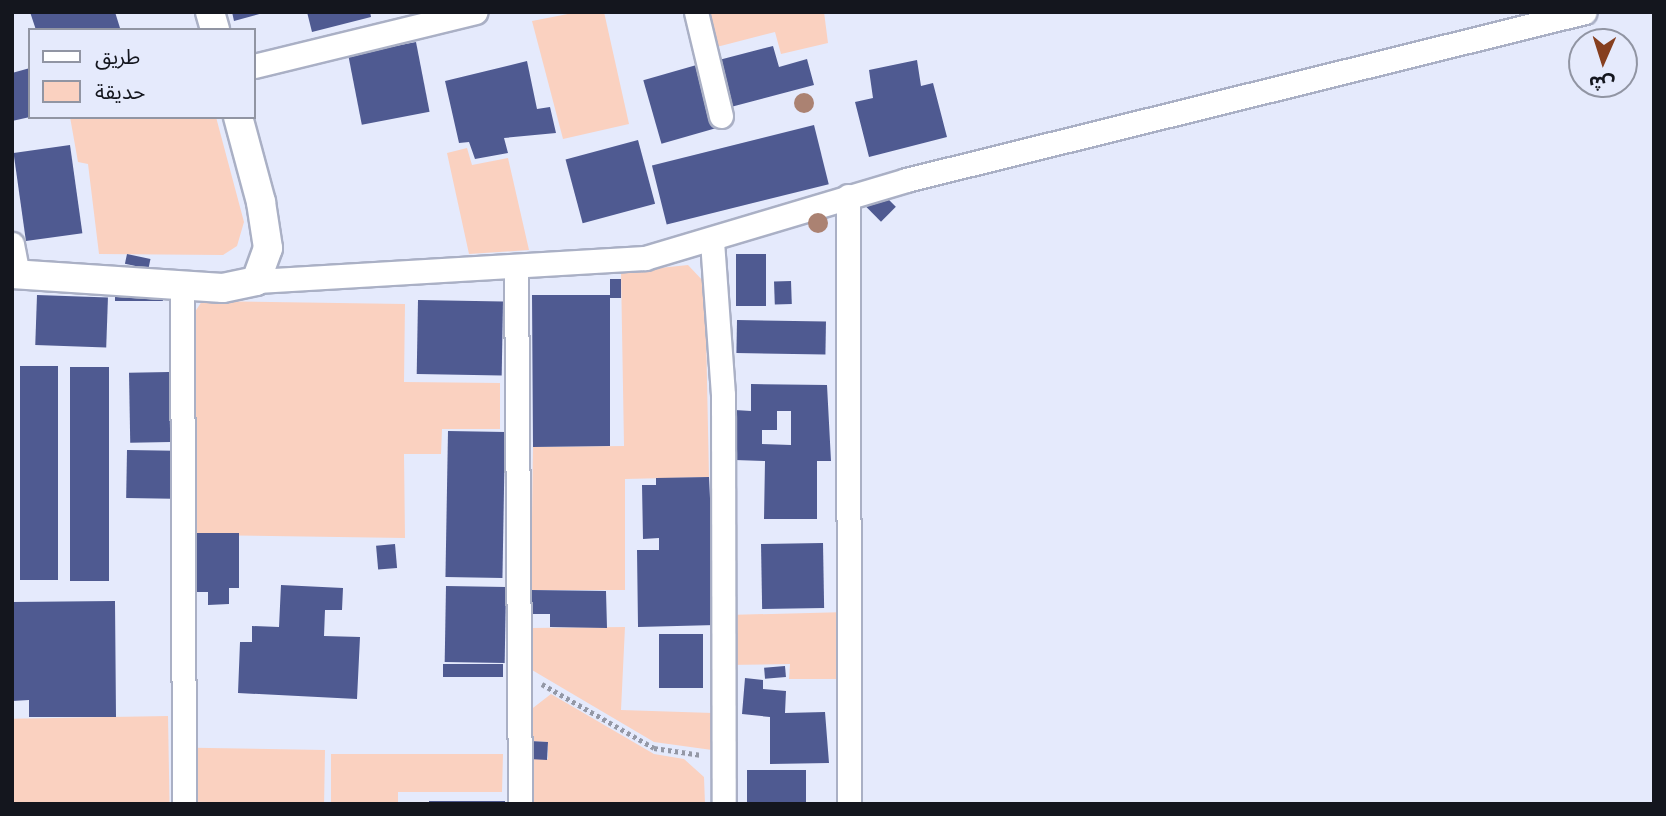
<!DOCTYPE html>
<meta charset="utf-8">
<style>
body{margin:0}
#map{position:relative;width:1666px;height:816px;overflow:hidden;background:#e5eafc;font-family:"Sofia Sans Condensed","Noto Sans Arabic",sans-serif}
div>[style]{position:absolute}
.green>*{inset:0;background:#fad1c0;transform-origin:0 0}
.building>*{inset:0;background:#4f5a91;transform-origin:0 0}
.path>*{height:4.5px;margin-top:-2.25px;transform-origin:0;background:repeating-linear-gradient(90deg,#9498a6 0 3.5px,transparent 0 7px)}
.roads{filter:drop-shadow(2px 0 #aab0c5) drop-shadow(-2px 0 #aab0c5) drop-shadow(0 2px #aab0c5) drop-shadow(0 -2px #aab0c5)}
.minor>*{height:23px;margin:-11.5px;padding:0 11.5px;transform-origin:11.5px;border-radius:11.5px;background:#fff}
.tertiary>*{height:28px;margin:-14px;padding:0 14px;transform-origin:14px;border-radius:14px;background:#fff}
.trees>*{width:20px;height:20px;margin:-10px;border-radius:50%;background:#ab8272}
span{translate:-50% -50%;white-space:nowrap;text-align:center;line-height:1.15;-webkit-text-stroke:7px #e5eafc;paint-order:stroke}
.frame{position:absolute;inset:0;border:14px solid #14161e;pointer-events:none}
.legend{position:absolute;left:28px;top:28px;width:228px;height:91px;box-sizing:border-box;background:#e5eafc;border:2px solid #9195a3;margin:0;padding:9px 12px;list-style:none;font-size:21px;color:#14161e}
.legend li{display:flex;align-items:center;gap:14px;height:35px}
.legend b{width:35px;border:2px solid #9195a3}
.north{position:absolute;left:1568px;top:28px;width:70px;height:70px;box-sizing:border-box;background:#e5eafc;border:2px solid #9195a3;border-radius:50%;rotate:183deg;font-size:19px;font-weight:700;line-height:28px;text-align:center;color:#14161e}
.north::after{content:'';display:block;margin:auto;width:24px;height:32px;background:#863f1f;clip-path:polygon(50% 0,100% 100%,50% 72%,0 100%)}
</style>
<div id="map">
<div class="green">
<i style="clip-path:polygon(578px 12px,604px 12px,629px 124px,563px 139px,532px 21px)"></i>
<i style="clip-path:polygon(696px 12px,824px 12px,828px 43px,781px 54px,775px 32px,705px 50px)"></i>
<i style="clip-path:polygon(70px 117px,216px 117px,244px 222px,237px 246px,223px 255px,99px 254px,88px 164px,78px 162px)"></i>
<i style="clip-path:polygon(467px 148px,472px 165px,508px 158px,529px 250px,469px 254px,447px 153px)"></i>
<i style="clip-path:polygon(688px 265px,705px 283px,709px 477px,625px 479px,625px 590px,531px 590px,533px 447px,624px 446px,621px 272px)"></i>
<i style="clip-path:polygon(202px 301px,405px 304px,404px 382px,500px 383px,500px 429px,442px 429px,441px 454px,404px 454px,405px 538px,195px 535px,191px 318px)"></i>
<i style="clip-path:polygon(848px 612px,850px 679px,789px 679px,790px 664px,726px 665px,727px 615px)"></i>
<i style="clip-path:polygon(625px 627px,621px 710px,713px 713px,712px 750px,654px 742px,532px 670px,531px 628px)"></i>
<i style="clip-path:polygon(551px 694px,654px 754px,684px 759px,704px 777px,705px 804px,531px 804px,530px 759px,548px 759px,548px 742px,530px 741px,529px 711px)"></i>
<i style="left:168px;top:716px;width:88px;height:156px;rotate:89deg"></i>
<i style="left:325px;top:750px;width:54px;height:131px;rotate:91deg"></i>
<i style="clip-path:polygon(331px 754px,503px 754px,502px 792px,398px 792px,398px 804px,331px 804px)"></i>
</div>
<div class="building">
<i style="clip-path:polygon(30px 12px,115px 12px,120px 28px,36px 30px)"></i>
<i style="clip-path:polygon(232px 12px,263px 12px,263px 13px,234px 21px)"></i>
<i style="clip-path:polygon(307px 12px,370px 12px,371px 17px,312px 32px)"></i>
<i style="left:416px;top:42px;width:71px;height:69px;rotate:79deg"></i>
<i style="clip-path:polygon(773px 46px,779px 67px,807px 59px,814px 85px,727px 108px,715px 61px)"></i>
<i style="clip-path:polygon(917px 60px,921px 86px,933px 83px,947px 137px,869px 157px,855px 102px,873px 98px,869px 70px)"></i>
<i style="clip-path:polygon(527px 61px,537px 109px,550px 107px,556px 133px,504px 138px,508px 153px,475px 159px,469px 142px,459px 143px,445px 81px)"></i>
<i style="left:700px;top:64px;width:66px;height:59px;rotate:74deg"></i>
<i style="clip-path:polygon(30px 68px,30px 117px,12px 121px,12px 73px)"></i>
<i style="left:814px;top:125px;width:61px;height:167px;rotate:76deg"></i>
<i style="left:638px;top:140px;width:66px;height:75px;rotate:75deg"></i>
<i style="left:70px;top:145px;width:89px;height:57px;rotate:82deg"></i>
<i style="left:881px;top:192px;width:21px;height:21px;rotate:45deg"></i>
<i style="left:127px;top:254px;width:24px;height:10px;rotate:12deg"></i>
<i style="left:736px;top:254px;width:30px;height:52px"></i>
<i style="clip-path:polygon(610px 279px,621px 279px,621px 298px,610px 298px,610px 446px,533px 447px,532px 295px,610px 295px)"></i>
<i style="left:115px;top:280px;width:48px;height:21px"></i>
<i style="left:791px;top:281px;width:23px;height:17px;rotate:88deg"></i>
<i style="left:37px;top:295px;width:71px;height:50px;rotate:2deg"></i>
<i style="left:418px;top:300px;width:85px;height:74px;rotate:1deg"></i>
<i style="left:737px;top:320px;width:89px;height:33px;rotate:1deg"></i>
<i style="left:20px;top:366px;width:38px;height:214px"></i>
<i style="left:70px;top:367px;width:39px;height:214px"></i>
<i style="left:169px;top:372px;width:70px;height:40px;rotate:89deg"></i>
<i style="clip-path:polygon(evenodd,751px 384px,827px 385px,831px 461px,817px 461px,817px 519px,764px 519px,765px 461px,735px 460px,735px 410px,751px 411px,751px 384px,777px 411px,791px 411px,791px 445px,762px 444px,762px 430px,777px 430px,777px 411px)"></i>
<i style="left:448px;top:431px;width:57px;height:146px;rotate:1deg"></i>
<i style="left:127px;top:450px;width:46px;height:48px;rotate:1deg"></i>
<i style="clip-path:polygon(709px 477px,716px 625px,638px 627px,637px 550px,659px 550px,659px 538px,643px 539px,642px 485px,656px 485px,656px 478px)"></i>
<i style="clip-path:polygon(193px 533px,239px 533px,239px 588px,229px 588px,229px 604px,208px 605px,208px 592px,193px 592px)"></i>
<i style="left:823px;top:543px;width:65px;height:62px;rotate:89deg"></i>
<i style="left:395px;top:544px;width:24px;height:19px;rotate:85deg"></i>
<i style="clip-path:polygon(281px 585px,343px 588px,342px 610px,325px 610px,324px 636px,360px 637px,357px 699px,238px 693px,240px 642px,252px 642px,252px 626px,279px 627px)"></i>
<i style="left:446px;top:586px;width:60px;height:76px;rotate:1deg"></i>
<i style="clip-path:polygon(531px 590px,606px 591px,607px 628px,550px 627px,550px 614px,531px 614px)"></i>
<i style="clip-path:polygon(115px 601px,116px 717px,29px 717px,29px 700px,12px 701px,12px 602px)"></i>
<i style="left:659px;top:634px;width:44px;height:54px"></i>
<i style="left:443px;top:664px;width:60px;height:13px"></i>
<i style="left:785px;top:666px;width:11px;height:21px;rotate:85deg"></i>
<i style="clip-path:polygon(745px 678px,763px 680px,763px 689px,786px 691px,785px 713px,825px 712px,829px 763px,770px 764px,770px 717px,742px 714px)"></i>
<i style="left:530px;top:741px;width:18px;height:18px;rotate:3deg"></i>
<i style="left:747px;top:770px;width:59px;height:34px"></i>
<i style="left:429px;top:801px;width:76px;height:3px"></i>
</div>
<div class="path">
<i style="left:542px;top:684px;width:129px;rotate:29.7deg"></i>
<i style="left:654px;top:748px;width:48px;rotate:8.5deg"></i>
</div>
<div class="roads">
<div class="minor">
<i style="left:696px;top:12px;width:107px;rotate:76.5deg"></i>
<i style="left:254px;top:66px;width:228px;rotate:-13.7deg"></i>
<i style="left:848px;top:196px;width:608px;rotate:89.91deg"></i>
<i style="left:712px;top:241px;width:154px;rotate:85.9deg"></i>
<i style="left:723px;top:395px;width:409px;rotate:89.9deg"></i>
<i style="left:12px;top:244px;width:32px;rotate:79deg"></i>
<i style="left:516px;top:268px;width:536px;rotate:89.57deg"></i>
<i style="left:256px;top:281px;width:390px;rotate:-3.4deg"></i>
<i style="left:645px;top:258px;width:272px;rotate:-16.6deg"></i>
<i style="left:906px;top:180px;width:699px;rotate:-13.9deg"></i>
<i style="left:182px;top:286px;width:518px;rotate:89.78deg"></i>
</div>
<div class="tertiary">
<i style="left:210px;top:12px;width:19px;rotate:74deg"></i>
<i style="left:12px;top:274px;width:211px;rotate:3.8deg"></i>
<i style="left:223px;top:288px;width:34px;rotate:-12deg"></i>
<i style="left:256px;top:281px;width:35px;rotate:-70deg"></i>
<i style="left:268px;top:248px;width:47px;rotate:-98.7deg"></i>
<i style="left:261px;top:202px;width:88px;rotate:-105.1deg"></i>
</div>
</div>
<div class="trees">
<i style="left:804px;top:103px"></i>
<i style="left:818px;top:223px"></i>
</div>
<div class="frame"></div>
<ul class="legend">
<li><b style="height:9px;background:#fff"></b>طريق</li>
<li><b style="height:19px;background:#fad1c0"></b>حديقة</li>
</ul>
<div class="north">ش</div>
</div>
